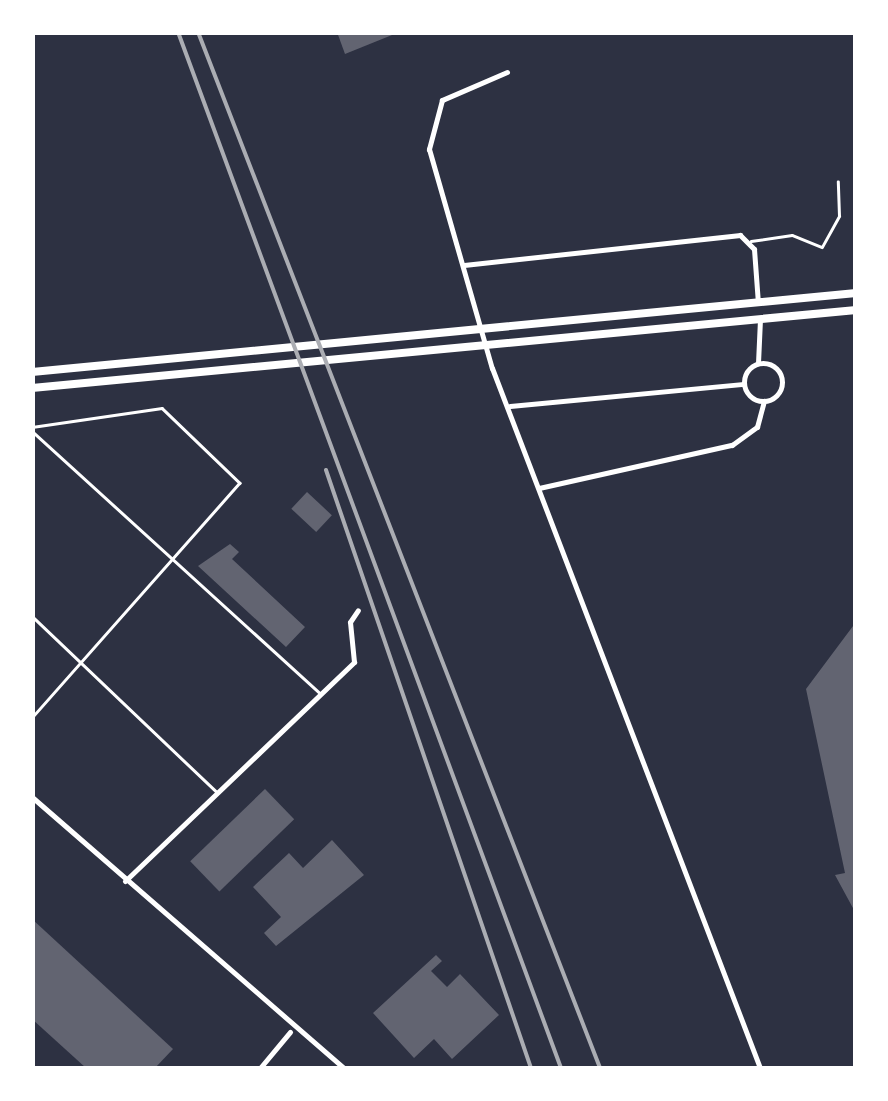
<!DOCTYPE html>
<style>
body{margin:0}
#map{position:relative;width:888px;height:1101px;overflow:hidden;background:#2d3142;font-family:"Fira Sans Condensed",sans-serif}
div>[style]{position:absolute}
.building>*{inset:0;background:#626471;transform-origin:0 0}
.service>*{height:2.5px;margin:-1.25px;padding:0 1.25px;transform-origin:1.25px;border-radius:1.25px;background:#fff}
.minor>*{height:5px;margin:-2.5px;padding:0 2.5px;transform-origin:2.5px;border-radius:2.5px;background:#fff}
.minor>.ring{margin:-2.5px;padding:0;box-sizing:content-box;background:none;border:5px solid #fff;border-radius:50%}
.secondary>*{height:8px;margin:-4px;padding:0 4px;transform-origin:4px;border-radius:4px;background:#fff}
.rail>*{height:4px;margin:-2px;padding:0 2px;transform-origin:2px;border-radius:2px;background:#abadb3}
span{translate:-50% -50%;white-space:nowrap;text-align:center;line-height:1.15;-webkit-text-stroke:10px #fff;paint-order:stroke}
.frame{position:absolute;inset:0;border:35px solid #fff;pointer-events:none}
</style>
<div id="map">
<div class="building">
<i style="clip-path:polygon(337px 32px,397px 32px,397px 33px,345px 54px)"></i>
<i style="left:307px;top:492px;width:34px;height:23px;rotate:43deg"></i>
<i style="clip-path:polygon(230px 544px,239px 552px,232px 559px,305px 627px,286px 647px,198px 566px)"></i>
<i style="clip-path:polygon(856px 622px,856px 910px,854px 910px,835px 875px,845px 873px,806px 689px)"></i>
<i style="left:265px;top:789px;width:42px;height:104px;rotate:46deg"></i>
<i style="clip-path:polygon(332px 840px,364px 875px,276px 946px,264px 933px,281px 917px,253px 887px,289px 853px,303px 868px)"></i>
<i style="clip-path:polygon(32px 919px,173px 1049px,155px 1068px,86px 1068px,32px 1019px)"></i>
<i style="clip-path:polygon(436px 955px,442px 961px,431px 971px,447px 987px,460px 974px,499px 1015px,452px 1059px,434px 1039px,414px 1058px,373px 1013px)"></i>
</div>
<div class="service">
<i style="left:751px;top:241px;width:41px;rotate:-8.3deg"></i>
<i style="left:792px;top:235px;width:32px;rotate:22deg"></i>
<i style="left:822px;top:247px;width:35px;rotate:-61deg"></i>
<i style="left:839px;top:216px;width:34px;rotate:-92deg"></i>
<i style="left:32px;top:427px;width:131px;rotate:-8.3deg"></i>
<i style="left:162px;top:408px;width:108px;rotate:43.9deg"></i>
<i style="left:240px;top:483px;width:314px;rotate:131.5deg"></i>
<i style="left:32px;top:431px;width:389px;rotate:42.3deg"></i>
<i style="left:32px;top:616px;width:254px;rotate:43.6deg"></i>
</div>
<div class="minor">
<i style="left:507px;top:72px;width:71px;rotate:156.7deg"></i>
<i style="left:442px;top:100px;width:51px;rotate:104.9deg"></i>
<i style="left:429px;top:149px;width:228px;rotate:74deg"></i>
<i style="left:492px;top:368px;width:750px;rotate:69.05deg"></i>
<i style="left:464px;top:265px;width:278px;rotate:-6.2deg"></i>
<i style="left:740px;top:235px;width:20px;rotate:45deg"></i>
<i style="left:754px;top:249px;width:54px;rotate:85.8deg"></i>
<i style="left:758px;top:363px;width:44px;rotate:-87.4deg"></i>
<i class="ring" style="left:744px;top:363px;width:33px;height:33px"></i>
<i style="left:510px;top:406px;width:235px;rotate:-5.4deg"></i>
<i style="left:539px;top:488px;width:198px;rotate:-12.6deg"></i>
<i style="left:732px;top:445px;width:31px;rotate:-36deg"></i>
<i style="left:757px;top:427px;width:27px;rotate:-75deg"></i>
<i style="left:32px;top:797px;width:413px;rotate:41deg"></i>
<i style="left:125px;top:881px;width:317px;rotate:-43.7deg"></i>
<i style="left:354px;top:662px;width:40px;rotate:-95.7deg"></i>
<i style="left:350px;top:622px;width:14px;rotate:-56deg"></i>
<i style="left:260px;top:1068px;width:47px;rotate:-50.2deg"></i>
</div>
<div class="secondary">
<i style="left:32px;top:372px;width:828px;rotate:-5.48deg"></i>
<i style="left:32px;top:388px;width:828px;rotate:-5.41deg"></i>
</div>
<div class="rail">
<i style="left:178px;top:32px;width:1105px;rotate:69.71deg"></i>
<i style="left:198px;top:32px;width:1111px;rotate:68.79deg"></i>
<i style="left:326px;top:470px;width:632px;rotate:71.08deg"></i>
</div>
<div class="frame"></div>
</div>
